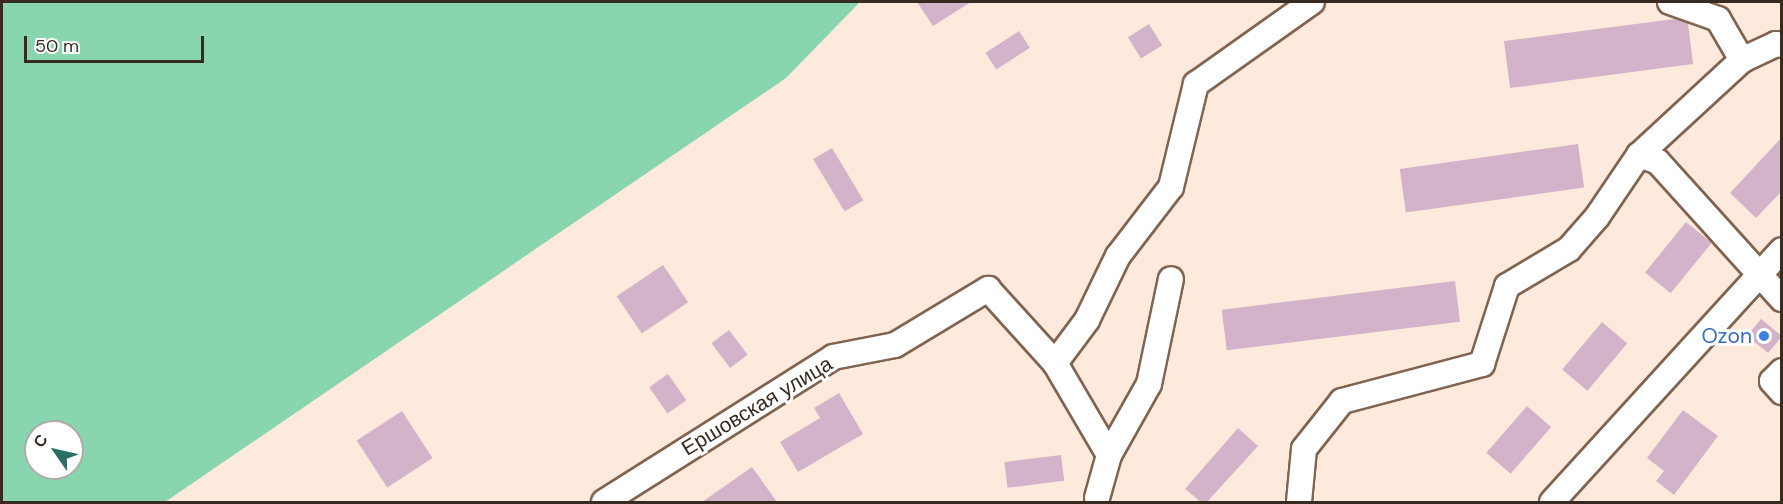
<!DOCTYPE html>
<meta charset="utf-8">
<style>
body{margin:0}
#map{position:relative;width:1783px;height:504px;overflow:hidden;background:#feeadc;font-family:"DM Sans",sans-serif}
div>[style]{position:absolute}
.green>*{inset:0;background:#88d5af}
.building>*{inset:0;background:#d3b3c9;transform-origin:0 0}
.roads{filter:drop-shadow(2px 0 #806450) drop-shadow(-2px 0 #806450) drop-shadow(0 2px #806450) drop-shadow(0 -2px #806450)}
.minor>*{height:24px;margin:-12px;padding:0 12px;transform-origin:12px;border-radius:12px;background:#fff}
.dots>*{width:16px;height:16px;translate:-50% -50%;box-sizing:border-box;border:3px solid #fff;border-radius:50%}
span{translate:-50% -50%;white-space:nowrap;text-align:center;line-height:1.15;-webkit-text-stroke:6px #fff;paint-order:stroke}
.shop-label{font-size:21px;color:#366cbe}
.right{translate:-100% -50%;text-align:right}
.street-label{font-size:21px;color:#362a21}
.frame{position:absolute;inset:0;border:3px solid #362a21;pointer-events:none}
.north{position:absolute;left:24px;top:420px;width:60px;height:60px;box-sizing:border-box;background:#fff;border:2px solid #afaaa6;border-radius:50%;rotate:304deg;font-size:16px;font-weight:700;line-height:24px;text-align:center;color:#362a21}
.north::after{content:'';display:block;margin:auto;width:21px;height:27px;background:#2a6f64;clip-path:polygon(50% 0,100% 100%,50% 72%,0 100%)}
.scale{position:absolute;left:24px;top:36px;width:180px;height:27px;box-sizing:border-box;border:3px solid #362a21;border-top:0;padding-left:8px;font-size:18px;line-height:21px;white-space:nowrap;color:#362a21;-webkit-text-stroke:4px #fff;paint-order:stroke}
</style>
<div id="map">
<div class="green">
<i style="clip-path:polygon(evenodd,2px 2px,860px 2px,786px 78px,165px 502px,2px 502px,2px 2px,36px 432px,72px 432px,72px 468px,36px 468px,36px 432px)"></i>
</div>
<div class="building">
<i style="clip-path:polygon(917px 2px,971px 2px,933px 26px)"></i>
<i style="clip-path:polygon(1674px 19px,1688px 23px,1693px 64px,1510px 88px,1504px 41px)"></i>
<i style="left:1149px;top:24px;width:25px;height:25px;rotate:58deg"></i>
<i style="left:1019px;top:31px;width:20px;height:40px;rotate:57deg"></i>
<i style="clip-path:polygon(1782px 137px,1782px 191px,1756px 218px,1730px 193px)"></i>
<i style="left:1578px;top:144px;width:44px;height:180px;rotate:82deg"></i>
<i style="left:832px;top:148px;width:61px;height:22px;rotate:59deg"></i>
<i style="left:1686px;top:222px;width:33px;height:65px;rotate:39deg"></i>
<i style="left:663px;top:265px;width:45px;height:56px;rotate:56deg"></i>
<i style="left:1455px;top:281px;width:41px;height:235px;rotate:83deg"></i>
<i style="left:1761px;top:319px;width:27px;height:22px;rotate:39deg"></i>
<i style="left:1602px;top:322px;width:33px;height:62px;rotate:40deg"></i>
<i style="left:729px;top:330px;width:31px;height:22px;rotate:53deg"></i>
<i style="left:668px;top:374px;width:32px;height:23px;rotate:55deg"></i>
<i style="clip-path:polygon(839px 393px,863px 434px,798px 472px,780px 442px,820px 418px,814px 408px)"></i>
<i style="left:1527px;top:406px;width:32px;height:62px;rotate:41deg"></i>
<i style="clip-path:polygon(1683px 410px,1718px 436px,1674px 495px,1656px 481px,1664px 471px,1647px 458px)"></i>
<i style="left:402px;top:411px;width:56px;height:54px;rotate:57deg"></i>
<i style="clip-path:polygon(1238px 428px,1258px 446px,1207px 502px,1201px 502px,1185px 489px)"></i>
<i style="left:1061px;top:455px;width:26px;height:57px;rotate:83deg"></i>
<i style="clip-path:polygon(752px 467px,777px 502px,702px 502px)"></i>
</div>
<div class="roads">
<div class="minor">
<i style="left:1670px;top:2px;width:51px;rotate:19.5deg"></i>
<i style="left:1718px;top:19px;width:48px;rotate:59.7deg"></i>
<i style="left:1639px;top:155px;width:20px;rotate:20deg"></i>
<i style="left:1658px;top:162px;width:185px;rotate:47.9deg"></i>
<i style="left:1782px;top:371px;width:14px;rotate:135deg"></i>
<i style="left:1772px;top:381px;width:15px;rotate:48deg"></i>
<i style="left:1109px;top:455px;width:81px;rotate:-60.6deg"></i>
<i style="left:1149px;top:384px;width:107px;rotate:-78.2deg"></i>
<i style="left:1097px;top:498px;width:45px;rotate:-74.4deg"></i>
<i style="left:1109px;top:455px;width:107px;rotate:-120.4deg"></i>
<i style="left:1055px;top:363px;width:54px;rotate:-53.3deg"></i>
<i style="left:1087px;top:320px;width:71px;rotate:-64.2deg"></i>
<i style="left:1118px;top:256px;width:87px;rotate:-52.5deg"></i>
<i style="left:1171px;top:187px;width:106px;rotate:-76.4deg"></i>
<i style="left:1196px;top:84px;width:142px;rotate:-35.3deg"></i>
<i style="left:604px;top:502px;width:271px;rotate:-32.3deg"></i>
<i style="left:833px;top:357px;width:63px;rotate:-11deg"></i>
<i style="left:895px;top:345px;width:109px;rotate:-31.1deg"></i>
<i style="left:988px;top:289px;width:100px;rotate:47.8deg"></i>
<i style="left:1299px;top:502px;width:53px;rotate:-84.6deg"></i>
<i style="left:1304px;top:449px;width:61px;rotate:-51.6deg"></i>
<i style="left:1342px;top:401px;width:145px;rotate:-14.8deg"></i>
<i style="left:1482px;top:364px;width:82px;rotate:-72.2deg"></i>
<i style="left:1507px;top:286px;width:72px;rotate:-30.8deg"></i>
<i style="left:1569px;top:249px;width:43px;rotate:-48.8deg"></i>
<i style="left:1597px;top:217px;width:75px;rotate:-55.9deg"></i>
<i style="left:1639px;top:155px;width:140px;rotate:-42.7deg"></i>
<i style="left:1742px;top:60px;width:38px;rotate:-25deg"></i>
<i style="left:1776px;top:44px;width:6px;rotate:9deg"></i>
<i style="left:1552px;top:502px;width:341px;rotate:-47.6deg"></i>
</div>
</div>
<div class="dots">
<i style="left:1764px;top:336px;background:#3f7fe0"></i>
</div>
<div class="shop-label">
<span class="right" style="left:1752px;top:336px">Ozon</span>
</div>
<div class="street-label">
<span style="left:757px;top:406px;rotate:-31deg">Ершовская улица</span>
</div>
<div class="frame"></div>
<div class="north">С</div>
<div class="scale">50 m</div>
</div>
